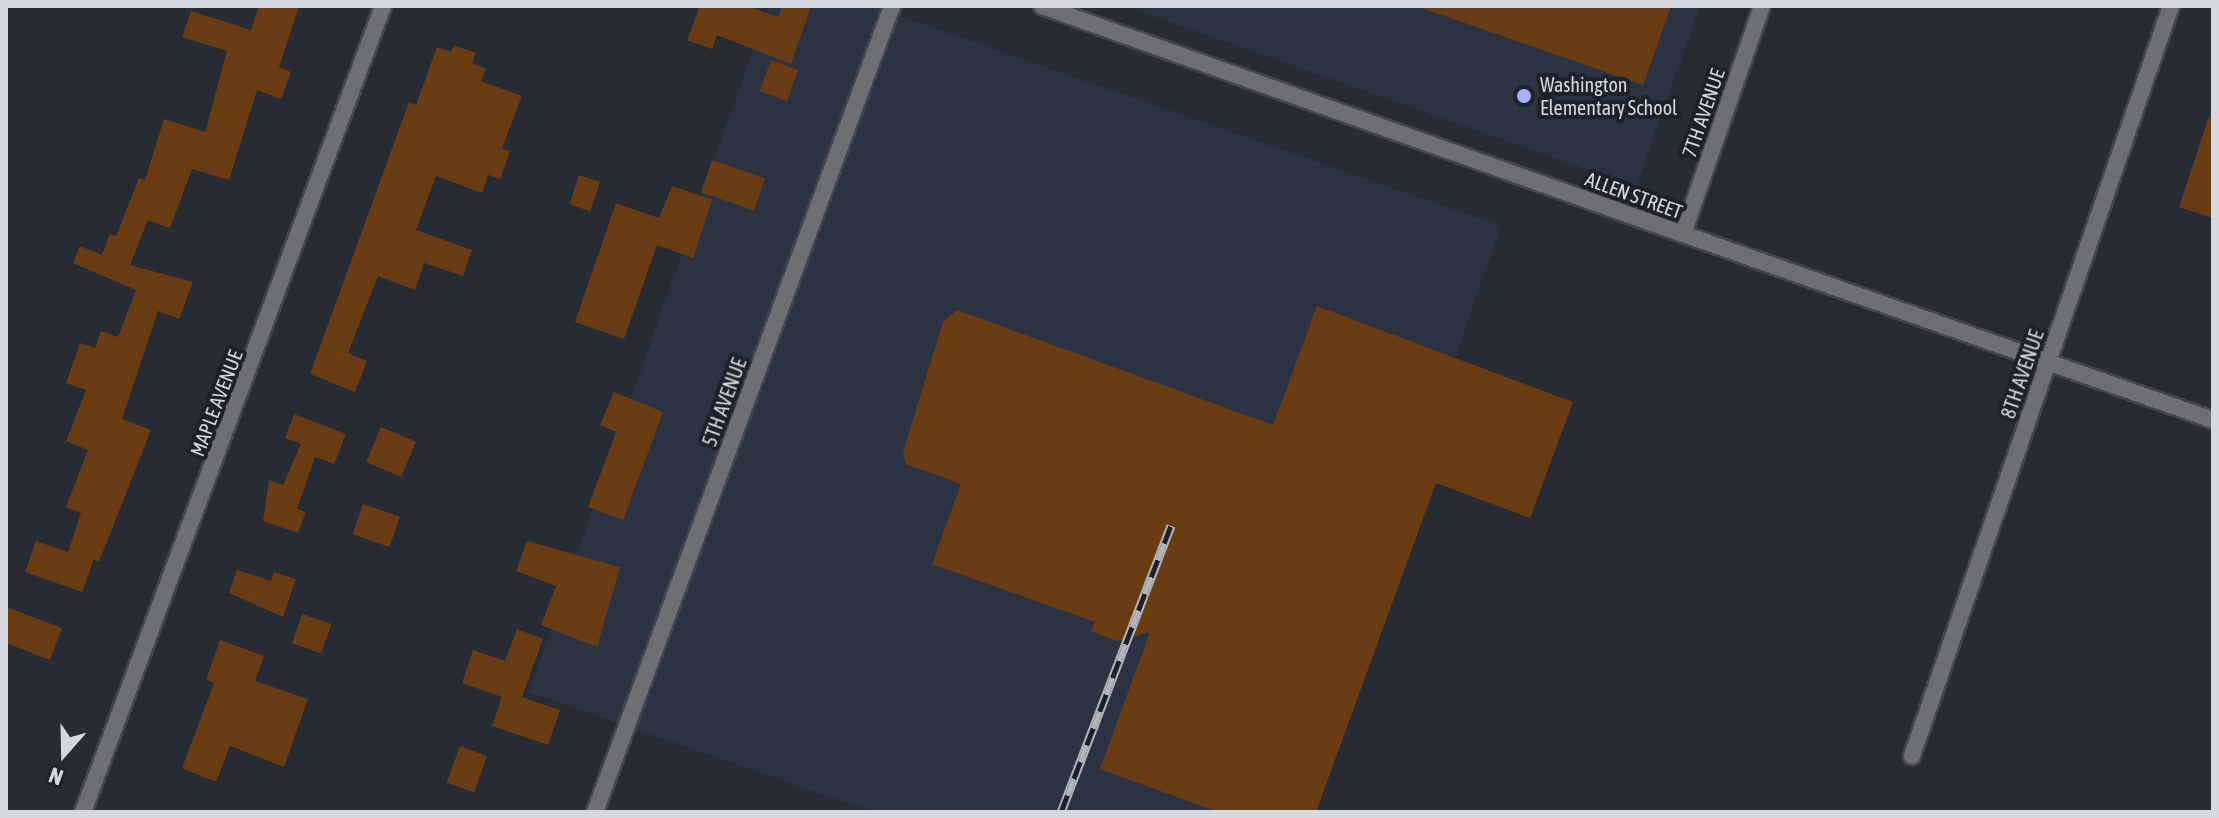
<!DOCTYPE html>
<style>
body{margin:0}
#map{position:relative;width:2219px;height:818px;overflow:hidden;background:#262b34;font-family:"Asap Condensed",sans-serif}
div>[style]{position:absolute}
.built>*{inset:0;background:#2b3342}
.building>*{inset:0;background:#693c13;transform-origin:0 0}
.roads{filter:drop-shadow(2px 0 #42474f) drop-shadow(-2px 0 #42474f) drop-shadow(0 2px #42474f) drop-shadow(0 -2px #42474f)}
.minor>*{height:16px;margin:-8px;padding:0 8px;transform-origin:8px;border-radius:8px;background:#6e6f74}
.tertiary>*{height:16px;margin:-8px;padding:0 8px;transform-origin:8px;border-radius:8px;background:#6e6f74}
.rail>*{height:9px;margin-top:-4.5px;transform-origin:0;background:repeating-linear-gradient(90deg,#1c212a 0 18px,#b1b5bb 0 36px);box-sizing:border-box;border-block:2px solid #b1b5bb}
.dots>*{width:22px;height:22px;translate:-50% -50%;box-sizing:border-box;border:4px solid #1c212a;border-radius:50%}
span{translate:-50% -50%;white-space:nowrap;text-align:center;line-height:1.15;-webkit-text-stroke:8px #1c212a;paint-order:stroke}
.poi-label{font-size:20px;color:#d5d9df}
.left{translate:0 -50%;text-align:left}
.street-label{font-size:20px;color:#d5d9df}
.frame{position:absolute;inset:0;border:8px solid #d5d9df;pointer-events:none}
.north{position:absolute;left:24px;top:714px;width:80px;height:80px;-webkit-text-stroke:6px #1c212a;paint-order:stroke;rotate:200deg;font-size:22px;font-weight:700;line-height:32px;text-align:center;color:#d5d9df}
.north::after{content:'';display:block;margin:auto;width:28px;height:36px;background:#d5d9df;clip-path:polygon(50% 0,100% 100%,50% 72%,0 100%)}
</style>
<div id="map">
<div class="built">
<i style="clip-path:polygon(768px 6px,871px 6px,1501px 226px,1296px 812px,873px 812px,529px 692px)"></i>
<i style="clip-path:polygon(1125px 6px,1700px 6px,1636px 187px)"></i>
</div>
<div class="building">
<i style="clip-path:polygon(259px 6px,299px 6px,279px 67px,291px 72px,281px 99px,257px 90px,229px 180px,192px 169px,170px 228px,148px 220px,130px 265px,193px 282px,179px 319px,158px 311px,122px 419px,151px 430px,99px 562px,94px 559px,82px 592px,25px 572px,36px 541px,68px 552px,81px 513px,66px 507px,88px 450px,66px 441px,86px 390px,66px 383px,80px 343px,95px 348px,101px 331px,118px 337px,136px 290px,73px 263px,80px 246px,102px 255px,110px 234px,116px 236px,139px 178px,145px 180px,164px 119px,205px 132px,227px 51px,182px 37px,191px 11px,251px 30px)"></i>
<i style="clip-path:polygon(700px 6px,747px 6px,778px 17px,782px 6px,811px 6px,791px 64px,717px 35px,712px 49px,687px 40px)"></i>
<i style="clip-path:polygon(1416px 6px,1671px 6px,1643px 85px)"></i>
<i style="clip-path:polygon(454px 45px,476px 53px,472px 63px,486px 69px,481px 81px,522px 96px,502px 148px,510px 152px,500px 179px,488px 175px,482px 193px,436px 176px,416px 230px,472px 250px,463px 276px,424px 263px,415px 290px,378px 276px,348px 353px,367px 361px,355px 392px,310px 374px,409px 102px,416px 105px,437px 47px,451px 52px)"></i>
<i style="left:771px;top:60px;width:29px;height:33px;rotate:20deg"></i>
<i style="clip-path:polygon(2209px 116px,2213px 117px,2213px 218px,2179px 207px)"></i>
<i style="left:712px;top:160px;width:56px;height:34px;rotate:19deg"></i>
<i style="left:579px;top:175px;width:22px;height:31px;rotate:18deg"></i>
<i style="clip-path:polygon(672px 186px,712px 200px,693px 258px,657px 245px,624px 339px,575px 322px,616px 203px,659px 218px)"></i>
<i style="clip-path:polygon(1317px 306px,1573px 402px,1530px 518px,1436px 483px,1316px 812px,1218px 812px,1100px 769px,1150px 632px,1117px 641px,1091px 631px,1095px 622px,932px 564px,961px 484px,906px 464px,903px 452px,943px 322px,957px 310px,1273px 425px)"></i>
<i style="clip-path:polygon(614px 392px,663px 412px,623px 520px,588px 507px,616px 432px,600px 425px)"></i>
<i style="clip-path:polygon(294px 414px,346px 434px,334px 464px,315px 457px,297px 509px,306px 512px,298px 533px,263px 521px,269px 480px,283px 485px,301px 444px,285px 438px)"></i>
<i style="left:381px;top:427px;width:38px;height:38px;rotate:23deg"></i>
<i style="left:363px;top:504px;width:39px;height:32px;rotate:19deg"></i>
<i style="clip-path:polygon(527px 541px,620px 567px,597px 647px,541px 625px,556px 586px,516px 571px)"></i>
<i style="clip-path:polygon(237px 570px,271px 581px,274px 572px,296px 579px,283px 617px,229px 593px)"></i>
<i style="clip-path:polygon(6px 607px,62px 628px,50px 660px,6px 643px)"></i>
<i style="left:302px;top:614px;width:31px;height:31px;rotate:19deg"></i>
<i style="clip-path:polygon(517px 629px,543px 639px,522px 697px,560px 710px,548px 745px,492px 726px,502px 697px,462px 683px,473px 650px,505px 661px)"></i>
<i style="clip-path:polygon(220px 640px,264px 656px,255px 681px,308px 699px,284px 767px,230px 746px,216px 782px,182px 768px,214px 683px,206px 680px)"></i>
<i style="left:460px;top:746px;width:29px;height:39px;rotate:20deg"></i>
</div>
<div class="roads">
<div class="minor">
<i style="left:1683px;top:234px;width:562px;rotate:19.34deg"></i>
<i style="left:1912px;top:756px;width:793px;rotate:-70.95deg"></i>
<i style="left:83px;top:812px;width:860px;rotate:-69.58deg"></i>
</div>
<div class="tertiary">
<i style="left:1042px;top:6px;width:680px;rotate:19.58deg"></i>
<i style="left:1683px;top:234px;width:241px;rotate:-70.9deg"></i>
<i style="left:595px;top:812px;width:859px;rotate:-69.77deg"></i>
</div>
</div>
<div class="rail">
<i style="left:1061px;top:812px;width:307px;rotate:-69deg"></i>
</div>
<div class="dots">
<i style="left:1524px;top:96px;background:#aab0fb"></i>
</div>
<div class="poi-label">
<span class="left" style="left:1540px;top:96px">Washington<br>Elementary School</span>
</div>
<div class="street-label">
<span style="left:1703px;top:113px;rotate:-71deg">7TH AVENUE</span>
<span style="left:1634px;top:195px;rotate:20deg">ALLEN STREET</span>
<span style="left:2022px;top:374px;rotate:-71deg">8TH AVENUE</span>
<span style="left:724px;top:402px;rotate:-70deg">5TH AVENUE</span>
<span style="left:216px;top:403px;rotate:-69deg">MAPLE AVENUE</span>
</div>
<div class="frame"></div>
<div class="north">N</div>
</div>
